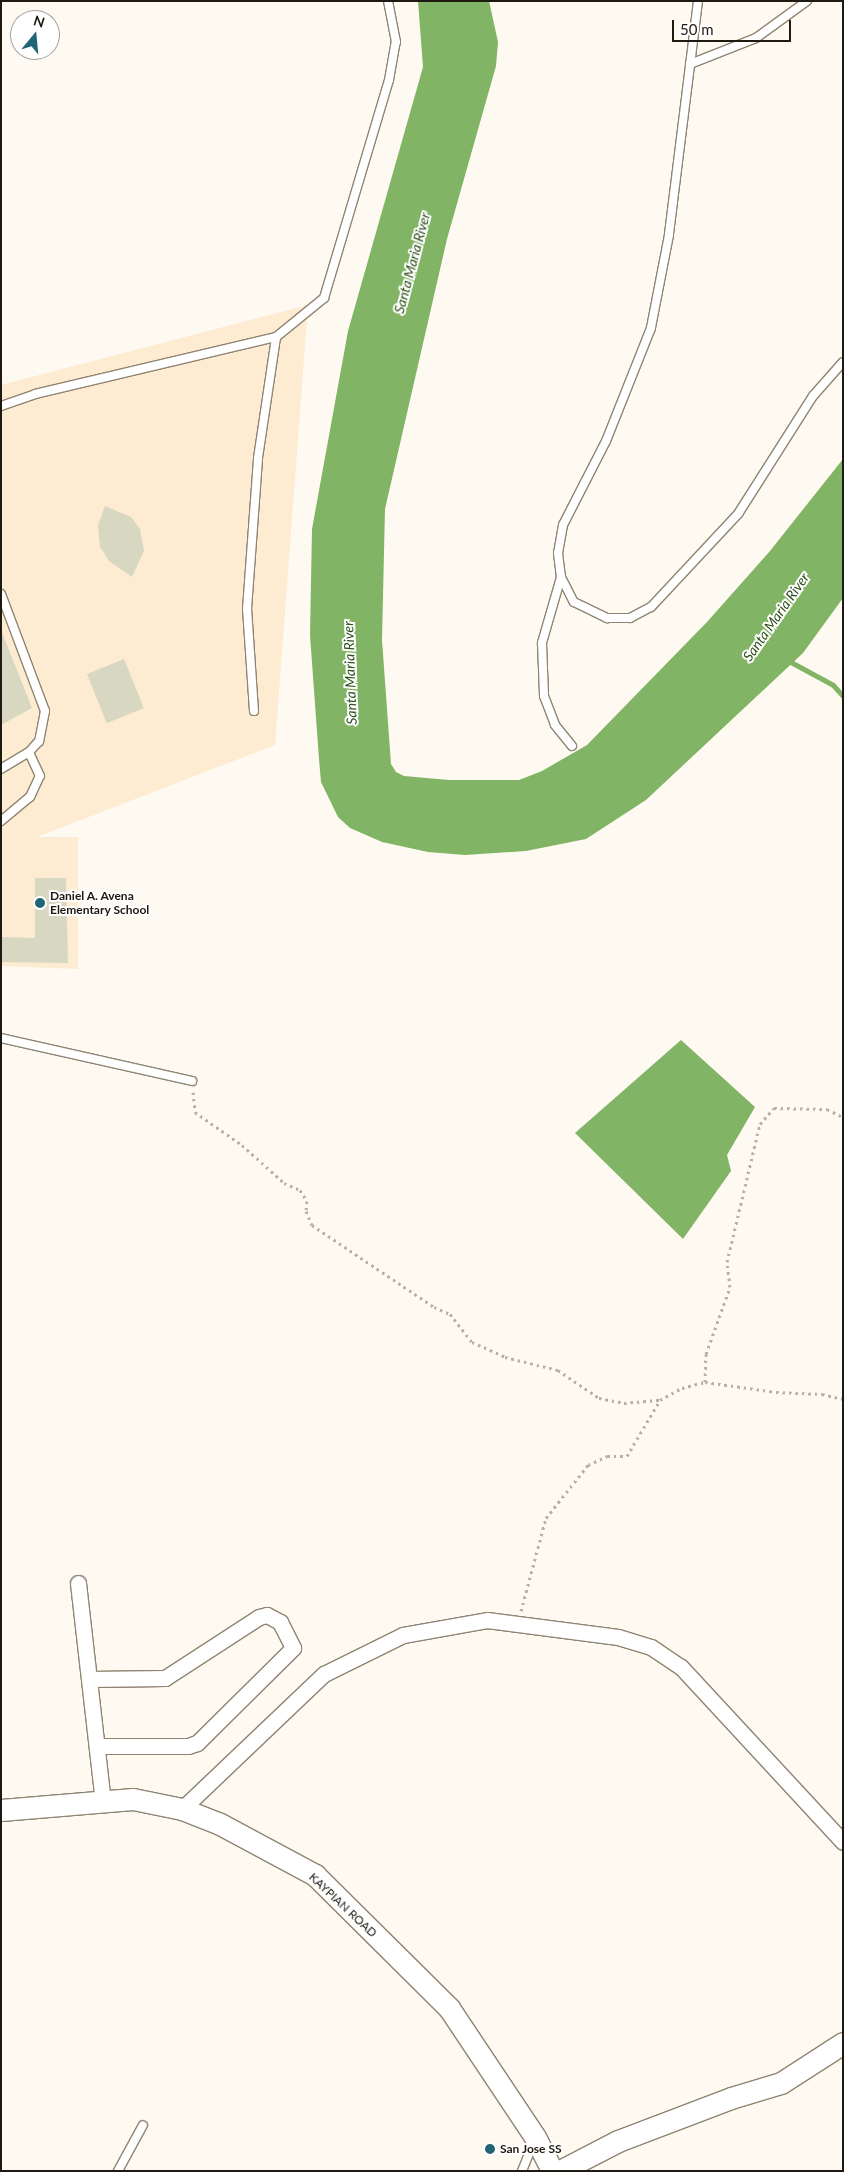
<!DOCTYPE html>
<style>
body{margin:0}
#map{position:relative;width:844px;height:2172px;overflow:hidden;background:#fef9f1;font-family:Lato,sans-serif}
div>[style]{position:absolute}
.built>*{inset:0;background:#fdecd1}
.water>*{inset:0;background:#81b565}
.stream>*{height:5px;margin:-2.5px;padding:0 2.5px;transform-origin:2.5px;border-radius:2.5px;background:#81b565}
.building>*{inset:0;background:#d8d8c2;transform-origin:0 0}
.path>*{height:3px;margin-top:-1.5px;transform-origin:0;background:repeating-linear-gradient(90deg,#b5b0a8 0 2.5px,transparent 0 6.5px)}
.roads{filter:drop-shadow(1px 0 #8f8472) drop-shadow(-1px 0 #8f8472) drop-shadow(0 1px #8f8472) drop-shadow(0 -1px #8f8472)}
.lane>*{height:8px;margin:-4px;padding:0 4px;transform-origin:4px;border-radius:4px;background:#fff}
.street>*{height:15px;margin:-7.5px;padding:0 7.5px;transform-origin:7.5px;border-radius:7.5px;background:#fff}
.secondary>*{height:21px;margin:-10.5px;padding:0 10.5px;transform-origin:10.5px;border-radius:10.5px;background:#fff}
.dots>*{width:14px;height:14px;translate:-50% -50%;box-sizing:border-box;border:2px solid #fff;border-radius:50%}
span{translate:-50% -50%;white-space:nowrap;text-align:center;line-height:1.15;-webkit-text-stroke:4px #fff;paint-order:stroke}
.poi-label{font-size:12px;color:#1e1a12;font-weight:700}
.left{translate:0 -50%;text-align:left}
.street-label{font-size:12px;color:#1e1a12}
.water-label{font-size:14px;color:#2d4f18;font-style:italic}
.frame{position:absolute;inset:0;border:2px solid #1e1a12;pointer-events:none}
.north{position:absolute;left:10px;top:10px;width:50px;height:50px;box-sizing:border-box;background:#fff;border:1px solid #a5a3a0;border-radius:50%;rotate:17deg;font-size:14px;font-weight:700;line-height:20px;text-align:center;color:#1e1a12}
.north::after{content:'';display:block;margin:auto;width:18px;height:22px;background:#206576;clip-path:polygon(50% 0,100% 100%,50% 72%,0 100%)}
.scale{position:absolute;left:672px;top:20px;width:119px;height:22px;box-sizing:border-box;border:2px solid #1e1a12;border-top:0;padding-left:6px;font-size:15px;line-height:18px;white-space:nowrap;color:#1e1a12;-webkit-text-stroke:4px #fff;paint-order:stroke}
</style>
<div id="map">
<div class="built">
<i style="clip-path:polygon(308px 305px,275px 745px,37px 837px,78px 837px,78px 969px,1px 966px,1px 385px)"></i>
</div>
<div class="water">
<i style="clip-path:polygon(418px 1px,489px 1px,498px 42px,496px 66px,447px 239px,385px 509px,382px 640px,391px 764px,396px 772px,404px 776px,449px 780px,519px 780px,542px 771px,587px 745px,707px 622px,770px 551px,843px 459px,843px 598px,803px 653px,646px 800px,586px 839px,526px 851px,465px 855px,428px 852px,382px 842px,350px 828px,338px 817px,321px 782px,319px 759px,310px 635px,312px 529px,348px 331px,423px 67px)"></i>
<i style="clip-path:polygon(681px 1040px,755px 1107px,727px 1155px,731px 1171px,683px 1239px,575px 1133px)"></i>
</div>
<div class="stream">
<i style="left:787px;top:660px;width:52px;rotate:28.5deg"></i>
<i style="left:833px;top:685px;width:15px;rotate:48deg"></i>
</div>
<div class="building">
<i style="clip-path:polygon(105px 506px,131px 517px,140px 529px,144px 551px,132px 577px,109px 561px,100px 547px,98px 525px)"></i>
<i style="clip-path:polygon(1px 630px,32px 708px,1px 725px)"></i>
<i style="left:124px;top:659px;width:53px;height:40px;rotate:68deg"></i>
<i style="clip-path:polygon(35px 878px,66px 878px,68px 963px,1px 962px,1px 937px,35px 938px)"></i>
</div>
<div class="path">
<i style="left:193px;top:1092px;width:20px;rotate:84deg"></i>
<i style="left:195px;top:1112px;width:57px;rotate:35.1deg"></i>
<i style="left:242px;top:1145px;width:57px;rotate:42.1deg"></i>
<i style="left:284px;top:1183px;width:17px;rotate:24deg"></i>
<i style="left:300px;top:1190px;width:13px;rotate:58deg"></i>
<i style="left:307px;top:1201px;width:10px;rotate:96deg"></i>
<i style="left:306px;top:1211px;width:15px;rotate:67deg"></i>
<i style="left:312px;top:1225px;width:147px;rotate:33.9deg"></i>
<i style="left:434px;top:1307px;width:17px;rotate:24deg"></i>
<i style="left:450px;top:1314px;width:36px;rotate:52deg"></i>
<i style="left:472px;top:1342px;width:36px;rotate:24deg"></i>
<i style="left:505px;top:1357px;width:55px;rotate:13.8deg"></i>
<i style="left:558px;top:1370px;width:50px;rotate:34.3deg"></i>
<i style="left:599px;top:1398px;width:25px;rotate:11deg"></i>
<i style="left:624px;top:1403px;width:36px;rotate:-5deg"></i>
<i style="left:660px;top:1400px;width:25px;rotate:-29deg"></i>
<i style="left:682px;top:1388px;width:24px;rotate:-15deg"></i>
<i style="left:705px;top:1382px;width:72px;rotate:8deg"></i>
<i style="left:776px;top:1392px;width:46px;rotate:2.5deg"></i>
<i style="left:822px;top:1394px;width:22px;rotate:13deg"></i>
<i style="left:705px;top:1382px;width:28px;rotate:-88deg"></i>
<i style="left:706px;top:1354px;width:71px;rotate:-70.3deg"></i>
<i style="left:730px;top:1287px;width:25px;rotate:-97deg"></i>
<i style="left:727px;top:1262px;width:142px;rotate:-76.6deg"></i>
<i style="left:760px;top:1124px;width:21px;rotate:-49deg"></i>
<i style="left:774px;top:1108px;width:53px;rotate:1.1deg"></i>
<i style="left:827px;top:1109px;width:18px;rotate:27deg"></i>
<i style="left:521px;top:1611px;width:96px;rotate:-75deg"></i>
<i style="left:546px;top:1518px;width:68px;rotate:-51.6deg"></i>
<i style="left:588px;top:1465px;width:21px;rotate:-25deg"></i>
<i style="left:607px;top:1456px;width:20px"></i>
<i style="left:627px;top:1456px;width:65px;rotate:-59.5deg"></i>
</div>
<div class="roads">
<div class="lane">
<i style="left:698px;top:1px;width:236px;rotate:97.1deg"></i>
<i style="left:669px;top:235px;width:95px;rotate:101deg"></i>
<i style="left:651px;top:328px;width:122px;rotate:111.7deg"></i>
<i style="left:606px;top:441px;width:94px;rotate:117.1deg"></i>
<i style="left:563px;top:525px;width:28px;rotate:100deg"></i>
<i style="left:558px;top:553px;width:24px;rotate:83deg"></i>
<i style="left:561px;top:577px;width:28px;rotate:63deg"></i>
<i style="left:574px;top:602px;width:37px;rotate:26deg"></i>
<i style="left:607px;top:618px;width:23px"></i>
<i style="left:630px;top:618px;width:24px;rotate:-28deg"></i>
<i style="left:651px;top:607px;width:127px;rotate:-46.9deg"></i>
<i style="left:738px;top:514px;width:140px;rotate:-57.6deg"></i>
<i style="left:813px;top:396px;width:45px;rotate:-48.6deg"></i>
<i style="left:690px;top:64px;width:71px;rotate:-21.5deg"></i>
<i style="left:756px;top:38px;width:63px;rotate:-36deg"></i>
<i style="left:1px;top:406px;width:36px;rotate:-19deg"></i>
<i style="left:35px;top:394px;width:248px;rotate:-13.3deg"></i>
<i style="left:276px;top:337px;width:62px;rotate:-39.1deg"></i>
<i style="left:324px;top:298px;width:227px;rotate:-73.4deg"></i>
<i style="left:389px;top:80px;width:39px;rotate:-80deg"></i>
<i style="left:396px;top:42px;width:42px;rotate:-101deg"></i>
<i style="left:561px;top:577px;width:69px;rotate:106.1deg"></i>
<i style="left:542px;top:643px;width:53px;rotate:87.8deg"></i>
<i style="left:544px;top:696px;width:31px;rotate:69deg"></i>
<i style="left:555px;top:725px;width:27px;rotate:51deg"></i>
<i style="left:1px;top:594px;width:125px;rotate:69.4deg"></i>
<i style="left:45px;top:711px;width:31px;rotate:101deg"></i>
<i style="left:39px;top:741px;width:15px;rotate:132deg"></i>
<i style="left:29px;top:752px;width:33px;rotate:149deg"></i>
<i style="left:254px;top:711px;width:102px;rotate:-93.9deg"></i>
<i style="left:247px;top:609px;width:151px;rotate:-85.8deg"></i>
<i style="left:258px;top:458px;width:122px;rotate:-81.5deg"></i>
<i style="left:1px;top:821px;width:38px;rotate:-40deg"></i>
<i style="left:30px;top:797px;width:23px;rotate:-65deg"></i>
<i style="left:40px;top:776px;width:26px;rotate:-115deg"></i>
<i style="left:1px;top:1038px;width:196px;rotate:12.7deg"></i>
<i style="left:118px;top:2171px;width:52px;rotate:-61.5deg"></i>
<i style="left:522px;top:2171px;width:31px;rotate:-68deg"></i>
</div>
<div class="street">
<i style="left:78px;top:1583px;width:220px;rotate:83.5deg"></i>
<i style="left:89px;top:1679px;width:76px;rotate:-0.8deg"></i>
<i style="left:165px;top:1678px;width:112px;rotate:-33deg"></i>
<i style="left:259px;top:1617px;width:8px;rotate:-14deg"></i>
<i style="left:267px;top:1615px;width:15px;rotate:28deg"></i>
<i style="left:280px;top:1622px;width:29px;rotate:63deg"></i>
<i style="left:293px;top:1648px;width:135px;rotate:135.3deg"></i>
<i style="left:197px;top:1743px;width:9px;rotate:162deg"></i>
<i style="left:188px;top:1746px;width:91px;rotate:180deg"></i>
<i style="left:182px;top:1809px;width:196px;rotate:-43.6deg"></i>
<i style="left:324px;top:1674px;width:88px;rotate:-26.3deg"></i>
<i style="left:403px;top:1635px;width:85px;rotate:-10.1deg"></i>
<i style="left:487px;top:1620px;width:132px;rotate:7.4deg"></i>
<i style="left:618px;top:1637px;width:34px;rotate:17deg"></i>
<i style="left:651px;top:1647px;width:36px;rotate:34deg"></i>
<i style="left:681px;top:1667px;width:238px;rotate:47.2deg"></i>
</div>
<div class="secondary">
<i style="left:1px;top:1810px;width:132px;rotate:-4.8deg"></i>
<i style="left:133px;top:1799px;width:50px;rotate:11.5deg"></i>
<i style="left:182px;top:1809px;width:41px;rotate:21.5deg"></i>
<i style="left:220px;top:1824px;width:108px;rotate:28.2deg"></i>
<i style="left:315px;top:1875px;width:189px;rotate:44.8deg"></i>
<i style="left:449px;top:2008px;width:155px;rotate:56.3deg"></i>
<i style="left:535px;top:2137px;width:38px;rotate:63deg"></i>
<i style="left:560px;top:2171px;width:65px;rotate:-27.3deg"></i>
<i style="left:618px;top:2141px;width:121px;rotate:-20.8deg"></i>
<i style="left:731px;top:2098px;width:52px;rotate:-16.7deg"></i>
<i style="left:781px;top:2083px;width:74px;rotate:-32.8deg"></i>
</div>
</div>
<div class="dots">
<i style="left:40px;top:903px;background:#206576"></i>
<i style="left:490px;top:2149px;background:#206576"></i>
</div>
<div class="poi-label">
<span class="left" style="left:50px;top:903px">Daniel A. Avena<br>Elementary School</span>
<span class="left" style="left:500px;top:2149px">San Jose SS</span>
</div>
<div class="street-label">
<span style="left:343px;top:1905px;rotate:43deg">KAYPIAN ROAD</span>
</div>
<div class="water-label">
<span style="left:412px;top:263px;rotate:-75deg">Santa Maria River</span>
<span style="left:776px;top:617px;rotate:-55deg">Santa Maria River</span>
<span style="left:350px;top:673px;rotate:-92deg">Santa Maria River</span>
</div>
<div class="frame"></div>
<div class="north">N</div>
<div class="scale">50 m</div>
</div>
